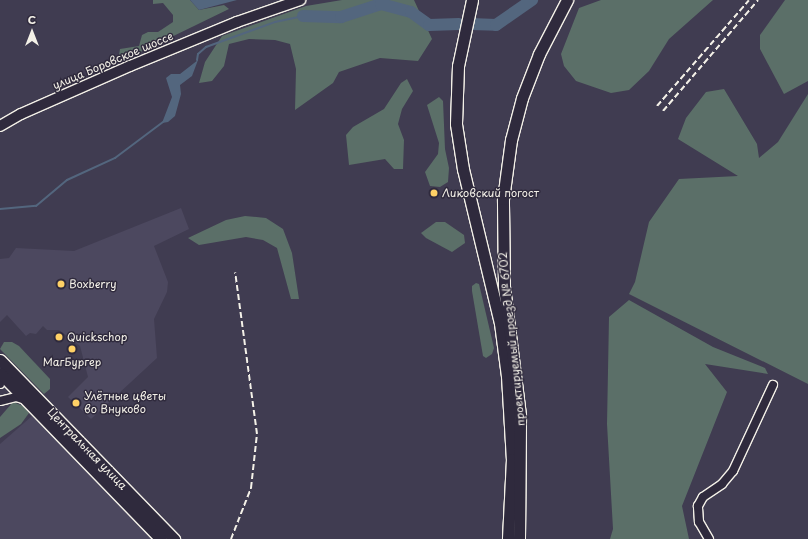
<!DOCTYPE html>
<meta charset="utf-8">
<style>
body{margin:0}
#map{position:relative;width:808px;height:539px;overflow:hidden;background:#403c51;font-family:"Playpen Sans",sans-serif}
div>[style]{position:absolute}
.built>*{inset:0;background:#4c485f}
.green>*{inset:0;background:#5b6f68}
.water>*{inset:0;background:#53667e}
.stream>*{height:2px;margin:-1px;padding:0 1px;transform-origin:1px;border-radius:1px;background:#53667e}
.river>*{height:12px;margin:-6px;padding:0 6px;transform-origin:6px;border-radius:6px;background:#53667e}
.roads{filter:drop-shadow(1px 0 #f4f1e8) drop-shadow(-1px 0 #f4f1e8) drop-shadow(0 1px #f4f1e8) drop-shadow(0 -1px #f4f1e8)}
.minor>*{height:8px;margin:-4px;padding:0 4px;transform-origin:4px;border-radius:4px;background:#2f2a3d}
.tertiary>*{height:10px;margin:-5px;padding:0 5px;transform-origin:5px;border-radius:5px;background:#2f2a3d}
.secondary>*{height:11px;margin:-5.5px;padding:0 5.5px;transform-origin:5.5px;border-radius:5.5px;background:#2f2a3d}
.rail>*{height:2px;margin-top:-1px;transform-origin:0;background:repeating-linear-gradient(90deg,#f4f1e8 0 6px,transparent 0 9px)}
.dots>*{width:11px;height:11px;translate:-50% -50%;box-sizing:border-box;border:2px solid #2f2a3d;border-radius:50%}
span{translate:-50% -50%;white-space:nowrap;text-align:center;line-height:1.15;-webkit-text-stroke:3px #2f2a3d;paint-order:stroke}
.street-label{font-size:11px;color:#f4f1e8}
.poi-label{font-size:11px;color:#f4f1e8}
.left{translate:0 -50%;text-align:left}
.north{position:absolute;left:12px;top:12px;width:40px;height:40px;-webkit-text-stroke:3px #2f2a3d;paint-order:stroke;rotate:0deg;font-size:11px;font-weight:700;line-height:16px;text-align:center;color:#f4f1e8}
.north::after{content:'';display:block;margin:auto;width:14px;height:18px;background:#f4f1e8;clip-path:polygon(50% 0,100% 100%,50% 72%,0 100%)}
</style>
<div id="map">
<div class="built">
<i style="clip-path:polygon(181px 208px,189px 229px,154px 246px,168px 282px,167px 292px,154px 319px,157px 358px,91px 419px,68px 397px,88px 377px,80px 346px,59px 330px,47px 330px,43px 326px,36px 334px,30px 333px,26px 336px,7px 315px,0 322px,0 259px,9px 258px,16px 248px,74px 251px)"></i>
<i style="clip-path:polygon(32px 416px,44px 428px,153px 539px,0 539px,0 444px)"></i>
</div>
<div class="green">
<i style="clip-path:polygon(153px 0,190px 0,199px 10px,224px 5px,229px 9px,122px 61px,119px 55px,120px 49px,139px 46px,142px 35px,148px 32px,158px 32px,173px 22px,173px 15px,163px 3px,153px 4px)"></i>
<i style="clip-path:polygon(342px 0,414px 0,432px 39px,418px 61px,380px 58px,339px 72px,333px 83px,295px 110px,296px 69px,290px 44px,275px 40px,249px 39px,229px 44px,224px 66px,212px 81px,199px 83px,205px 62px,222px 36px,306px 6px)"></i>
<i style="clip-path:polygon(601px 0,713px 0,669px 39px,649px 71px,629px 90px,611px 93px,576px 81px,564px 66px,561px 54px,579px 8px)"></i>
<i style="clip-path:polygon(785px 0,808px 0,808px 81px,784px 94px,760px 49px,760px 35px)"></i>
<i style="clip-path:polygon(407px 79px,413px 91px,402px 109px,398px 124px,404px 140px,403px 169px,394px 169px,385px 159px,349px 165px,346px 135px,353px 127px,384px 109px,401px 83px)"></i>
<i style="clip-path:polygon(724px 89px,757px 144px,759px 158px,778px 142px,808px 94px,808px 384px,629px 294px,635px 282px,649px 222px,679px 179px,738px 176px,678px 139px,686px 118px,706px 92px)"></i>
<i style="clip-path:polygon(439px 97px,443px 101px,445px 149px,449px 168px,448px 182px,440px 187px,430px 186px,425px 172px,438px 154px,439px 143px,427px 105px)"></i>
<i style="clip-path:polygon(245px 216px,266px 218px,283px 229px,292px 253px,299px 299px,291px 299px,277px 248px,263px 240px,246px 237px,199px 245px,188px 238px,226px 220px)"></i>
<i style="clip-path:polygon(436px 222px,445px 222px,464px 235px,465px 243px,452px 252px,426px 238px,421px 233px)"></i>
<i style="clip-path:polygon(476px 283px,479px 284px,494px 348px,492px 354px,486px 358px,483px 356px,472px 291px,472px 286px)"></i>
<i style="clip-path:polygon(629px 300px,713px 347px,765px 368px,768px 374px,705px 364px,727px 392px,682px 506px,689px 539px,610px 539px,613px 529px,607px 424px,609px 317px)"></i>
<i style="clip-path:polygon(4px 342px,12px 342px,19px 346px,50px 379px,50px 389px,44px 394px,0 349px)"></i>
<i style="clip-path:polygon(13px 402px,23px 406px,29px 413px,21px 424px,0 438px,0 417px)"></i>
</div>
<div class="water">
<i style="clip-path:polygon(190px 0,237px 0,199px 10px)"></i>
<i style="clip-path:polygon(198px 60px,192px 76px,180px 85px,181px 94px,175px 116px,168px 122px,162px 123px,172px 97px,166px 78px,171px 74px,180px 74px)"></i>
</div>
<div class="stream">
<i style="left:197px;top:60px;width:6px;rotate:-81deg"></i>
<i style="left:198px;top:54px;width:11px;rotate:-41deg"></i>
<i style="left:206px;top:47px;width:73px;rotate:-19.9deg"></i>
<i style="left:275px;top:22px;width:29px;rotate:-12deg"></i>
<i style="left:0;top:209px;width:36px;rotate:-5deg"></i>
<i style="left:36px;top:206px;width:40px;rotate:-40deg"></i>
<i style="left:67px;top:180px;width:53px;rotate:-24.6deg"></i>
<i style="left:115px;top:158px;width:60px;rotate:-36.9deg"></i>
</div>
<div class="river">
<i style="left:303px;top:16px;width:38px;rotate:2deg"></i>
<i style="left:341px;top:17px;width:42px;rotate:-18deg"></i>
<i style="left:381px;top:4px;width:31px;rotate:15deg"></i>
<i style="left:411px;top:12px;width:22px;rotate:36deg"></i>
<i style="left:429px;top:25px;width:30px;rotate:-2deg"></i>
<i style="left:471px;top:24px;width:25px;rotate:2deg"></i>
<i style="left:496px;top:25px;width:44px;rotate:-34.8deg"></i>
</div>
<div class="roads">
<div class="minor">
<i style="left:0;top:383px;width:1px;rotate:90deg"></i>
<i style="left:0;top:401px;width:16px;rotate:-14deg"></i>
<i style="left:16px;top:397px;width:10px;rotate:17deg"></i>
<i style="left:709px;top:539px;width:20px;rotate:-120deg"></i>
<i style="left:699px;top:522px;width:16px;rotate:-94deg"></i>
<i style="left:698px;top:506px;width:10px;rotate:-61deg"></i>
<i style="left:703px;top:497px;width:23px;rotate:-34deg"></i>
<i style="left:722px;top:484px;width:17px;rotate:-50deg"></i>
<i style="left:733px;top:471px;width:95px;rotate:-65.1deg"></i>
</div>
<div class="tertiary">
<i style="left:0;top:126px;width:24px;rotate:-30deg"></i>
<i style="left:21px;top:114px;width:119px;rotate:-23.8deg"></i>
<i style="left:130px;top:66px;width:116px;rotate:-22.4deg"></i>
<i style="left:237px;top:22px;width:67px;rotate:-19.2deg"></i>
</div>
<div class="secondary">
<i style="left:472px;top:0;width:67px;rotate:102deg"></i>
<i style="left:458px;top:66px;width:58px;rotate:92deg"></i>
<i style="left:456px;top:124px;width:46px;rotate:81.2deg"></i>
<i style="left:463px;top:169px;width:158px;rotate:76.5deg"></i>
<i style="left:500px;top:323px;width:53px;rotate:82.5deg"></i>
<i style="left:507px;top:376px;width:83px;rotate:86.6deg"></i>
<i style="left:512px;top:459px;width:80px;rotate:92.9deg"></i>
<i style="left:0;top:360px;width:250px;rotate:45.8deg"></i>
<i style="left:0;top:373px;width:231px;rotate:45.9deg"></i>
<i style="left:519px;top:539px;width:124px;rotate:-89.5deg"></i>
<i style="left:520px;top:415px;width:130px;rotate:-97.1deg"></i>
<i style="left:504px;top:286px;width:87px;rotate:-90.7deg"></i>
<i style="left:503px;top:199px;width:60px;rotate:-82.3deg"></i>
<i style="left:511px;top:140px;width:43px;rotate:-75.3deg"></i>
<i style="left:522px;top:98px;width:47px;rotate:-68.9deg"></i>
<i style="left:539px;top:54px;width:61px;rotate:-62.6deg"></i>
</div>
</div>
<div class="rail">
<i style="left:657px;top:106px;width:140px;rotate:-49deg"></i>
<i style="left:663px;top:111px;width:146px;rotate:-49.4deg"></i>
<i style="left:231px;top:539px;width:55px;rotate:-68.6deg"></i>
<i style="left:251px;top:488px;width:54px;rotate:-83.7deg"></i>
<i style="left:257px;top:434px;width:163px;rotate:-97.7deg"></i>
</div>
<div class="dots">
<i style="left:434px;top:193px;background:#ffd166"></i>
<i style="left:61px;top:284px;background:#ffd166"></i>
<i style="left:59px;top:337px;background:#ffd166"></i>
<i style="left:72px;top:349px;background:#ffd166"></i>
<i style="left:76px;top:403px;background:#ffd166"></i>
</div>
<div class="street-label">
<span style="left:113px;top:61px;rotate:-23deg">улица Боровское шоссе</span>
<span style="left:512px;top:339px;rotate:-96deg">проектируемый проезд № 6702</span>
<span style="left:87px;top:449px;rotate:46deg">Центральная улица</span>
</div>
<div class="poi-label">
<span class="left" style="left:442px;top:193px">Ликовский погост</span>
<span class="left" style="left:69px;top:284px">Boxberry</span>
<span class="left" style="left:67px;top:337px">Quickschop</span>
<span style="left:72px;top:362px">МагБургер</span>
<span class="left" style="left:84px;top:403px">Улётные цветы<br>во Внуково</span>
</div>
<div class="north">С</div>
</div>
